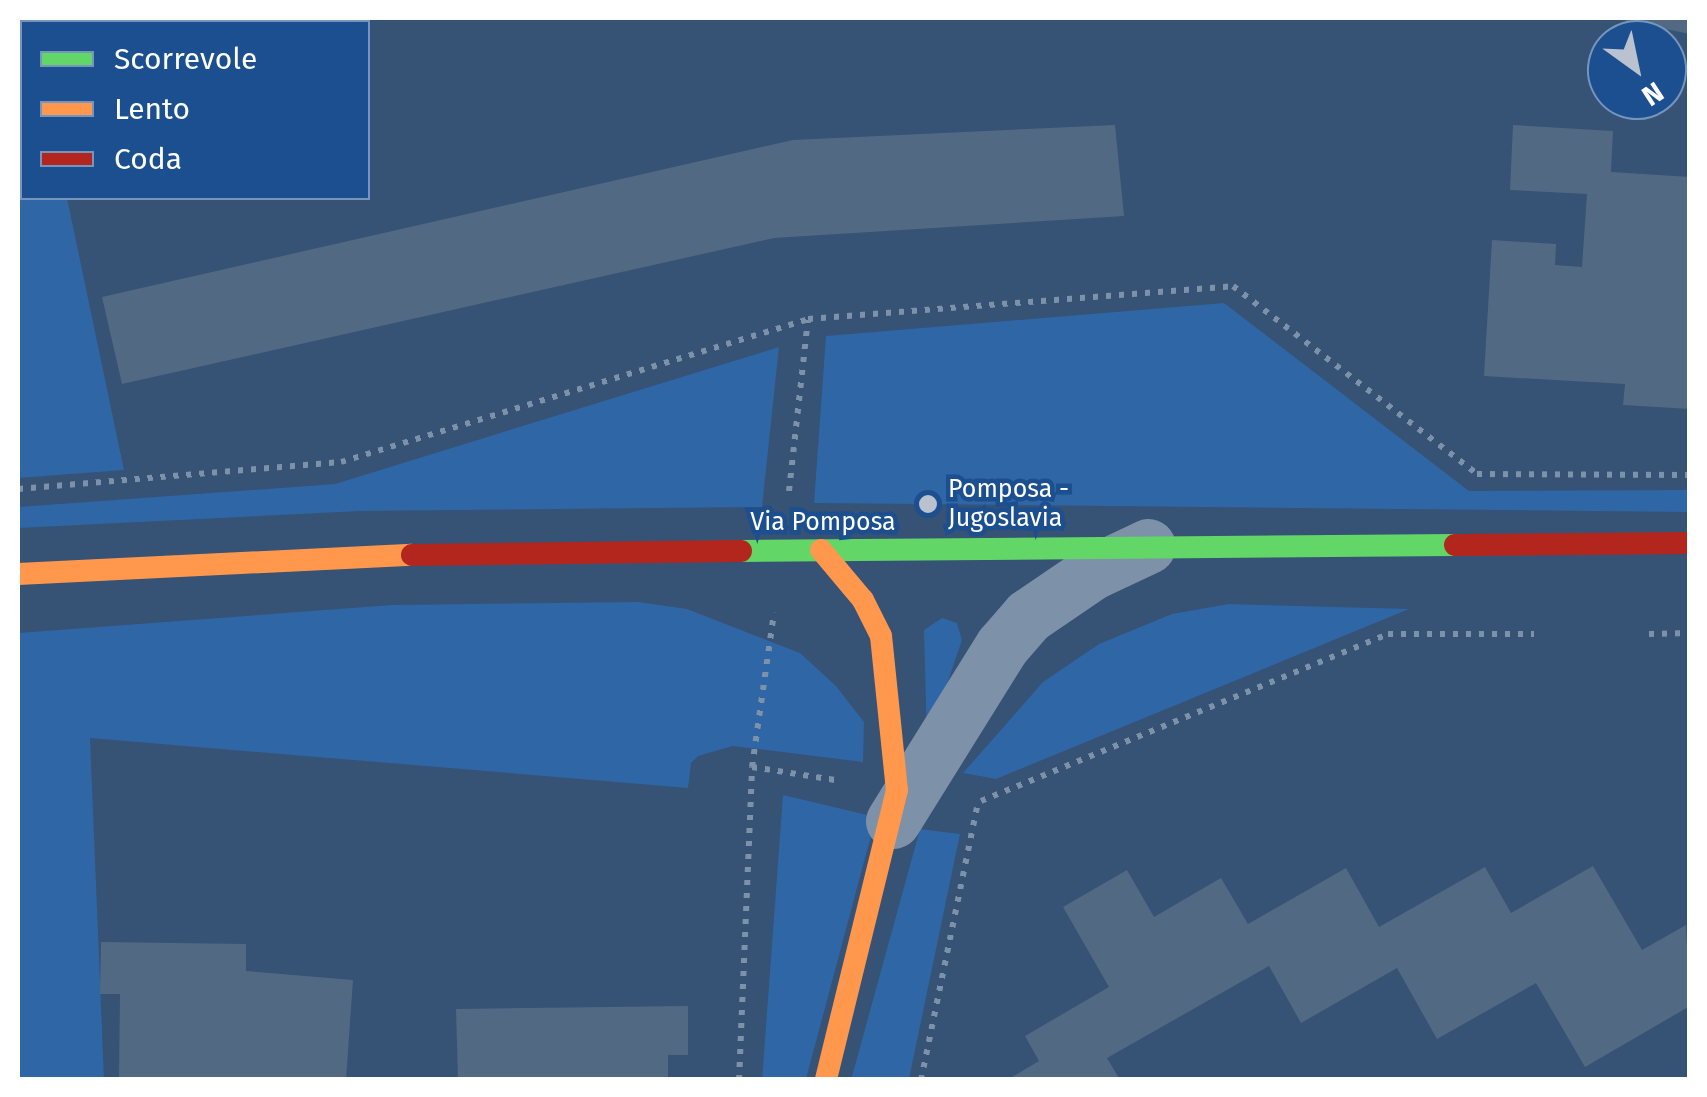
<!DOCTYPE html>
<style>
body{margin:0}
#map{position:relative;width:1707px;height:1097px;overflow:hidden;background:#365274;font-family:"Fira Sans",sans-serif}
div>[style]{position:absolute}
.green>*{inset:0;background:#2f66a5}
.building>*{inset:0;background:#526984}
.path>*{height:6px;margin-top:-3px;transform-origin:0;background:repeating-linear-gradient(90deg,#7d92a8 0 5px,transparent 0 13px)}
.street>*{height:55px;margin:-27.5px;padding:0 27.5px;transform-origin:27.5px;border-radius:27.5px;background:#7d92a8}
.fast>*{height:22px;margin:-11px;padding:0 11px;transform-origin:11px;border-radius:11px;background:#63d668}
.slow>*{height:22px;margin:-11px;padding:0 11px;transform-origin:11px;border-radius:11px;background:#ff974d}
.jam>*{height:22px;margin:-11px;padding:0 11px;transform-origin:11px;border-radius:11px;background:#b3261e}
.dots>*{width:28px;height:28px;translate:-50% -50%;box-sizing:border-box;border:5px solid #1b4f8f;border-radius:50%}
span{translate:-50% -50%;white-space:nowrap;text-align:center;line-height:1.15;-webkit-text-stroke:9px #1b4f8f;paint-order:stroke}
.poi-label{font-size:25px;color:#fff}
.left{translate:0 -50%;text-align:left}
.street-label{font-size:25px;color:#fff}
.frame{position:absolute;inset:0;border:20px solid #fff;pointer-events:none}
.legend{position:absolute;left:20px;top:20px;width:350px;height:180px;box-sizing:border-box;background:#1b4f8f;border:2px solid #7695bc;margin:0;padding:12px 18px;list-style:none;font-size:30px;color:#fff}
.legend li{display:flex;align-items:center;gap:20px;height:50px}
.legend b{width:50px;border:2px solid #7695bc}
.north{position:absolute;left:1587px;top:20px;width:100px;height:100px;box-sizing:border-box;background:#1b4f8f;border:2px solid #7695bc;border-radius:50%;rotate:147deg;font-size:28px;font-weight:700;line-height:40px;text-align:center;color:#fff}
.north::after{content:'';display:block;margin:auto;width:35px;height:45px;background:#b9c2ce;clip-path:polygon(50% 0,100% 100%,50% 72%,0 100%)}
</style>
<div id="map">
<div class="green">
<i style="clip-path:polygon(22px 183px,22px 198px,67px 198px,124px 470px,18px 478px,18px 185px)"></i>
<i style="clip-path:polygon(1224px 303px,1469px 491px,1689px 490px,1689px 512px,814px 503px,826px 336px)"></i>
<i style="clip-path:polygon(779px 347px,762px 507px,360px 511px,18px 528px,18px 507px,335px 484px)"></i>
<i style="clip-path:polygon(638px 602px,687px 609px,800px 653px,836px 686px,864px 722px,863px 762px,733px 746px,698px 756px,691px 763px,688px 788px,90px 738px,104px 1079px,18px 1080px,18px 633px,392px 605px)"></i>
<i style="clip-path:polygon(1229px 604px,1409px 609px,996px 779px,963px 773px,1043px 682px,1099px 644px,1172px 614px)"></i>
<i style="clip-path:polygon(942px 618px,957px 623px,962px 640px,927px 743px,924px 630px)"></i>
<i style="clip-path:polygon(783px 795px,876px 817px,806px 1079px,762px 1080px)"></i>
<i style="clip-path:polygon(920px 829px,960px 834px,909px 1079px,851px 1080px)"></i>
</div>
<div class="building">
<i style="clip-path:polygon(1625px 18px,1690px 18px,1690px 34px,1626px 21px)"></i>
<i style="clip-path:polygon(1115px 125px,1124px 216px,774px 238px,122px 384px,102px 297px,793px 140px)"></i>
<i style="clip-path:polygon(1513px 125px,1613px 131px,1611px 172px,1690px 177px,1690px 409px,1623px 405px,1625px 384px,1484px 376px,1492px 240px,1556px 244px,1555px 265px,1582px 267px,1587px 194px,1510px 190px)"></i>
<i style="clip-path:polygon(1593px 866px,1642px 950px,1686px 925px,1690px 1006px,1585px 1067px,1536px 983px,1437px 1039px,1397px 968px,1301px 1023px,1269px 966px,1107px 1058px,1120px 1080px,1007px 1080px,1039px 1061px,1025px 1036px,1109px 987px,1063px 907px,1127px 870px,1154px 917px,1221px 878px,1248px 924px,1346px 868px,1379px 927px,1485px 867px,1511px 913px)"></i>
<i style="clip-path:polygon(101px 942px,246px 944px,246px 971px,353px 980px,346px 1080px,119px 1080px,120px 994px,100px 994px)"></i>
<i style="clip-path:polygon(688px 1006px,688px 1055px,668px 1055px,668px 1080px,458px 1080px,456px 1009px)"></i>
</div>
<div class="path">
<i style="left:18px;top:489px;width:324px;rotate:-4.8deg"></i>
<i style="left:341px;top:462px;width:488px;rotate:-17deg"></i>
<i style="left:808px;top:319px;width:426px;rotate:-4.4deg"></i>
<i style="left:1233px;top:286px;width:308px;rotate:37.6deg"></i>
<i style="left:1477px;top:474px;width:213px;rotate:0.3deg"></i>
<i style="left:789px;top:491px;width:172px;rotate:-83.7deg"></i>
<i style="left:1649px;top:634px;width:41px;rotate:-1.4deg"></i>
<i style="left:752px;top:767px;width:84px;rotate:8.9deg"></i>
<i style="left:981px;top:801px;width:440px;rotate:-22.3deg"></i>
<i style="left:1388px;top:634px;width:146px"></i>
<i style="left:739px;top:1080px;width:313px;rotate:-87.6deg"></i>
<i style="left:752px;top:767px;width:156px;rotate:-81.9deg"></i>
<i style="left:921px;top:1080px;width:278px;rotate:-78.4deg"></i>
</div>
<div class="street">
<i style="left:294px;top:22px;width:14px;rotate:-17deg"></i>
<i style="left:18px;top:137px;width:4px;rotate:-27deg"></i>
<i style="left:893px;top:821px;width:206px;rotate:-58.1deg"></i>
<i style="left:1002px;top:646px;width:40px;rotate:-49deg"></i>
<i style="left:1028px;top:616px;width:76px;rotate:-34.3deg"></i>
<i style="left:1091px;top:573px;width:63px;rotate:-25.3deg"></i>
</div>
<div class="fast">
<i style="left:741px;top:551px;width:714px;rotate:-0.48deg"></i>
</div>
<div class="slow">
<i style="left:821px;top:550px;width:65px;rotate:50deg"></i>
<i style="left:863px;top:600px;width:40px;rotate:63.4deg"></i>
<i style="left:881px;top:636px;width:155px;rotate:84.1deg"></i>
<i style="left:897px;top:790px;width:299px;rotate:103.8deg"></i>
<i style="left:18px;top:574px;width:394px;rotate:-2.8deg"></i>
</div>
<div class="jam">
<i style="left:1455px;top:545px;width:235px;rotate:-0.5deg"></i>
<i style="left:412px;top:555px;width:329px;rotate:-0.7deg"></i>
</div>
<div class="dots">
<i style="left:928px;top:504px;background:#b9c2ce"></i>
</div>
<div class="poi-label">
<span class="left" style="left:948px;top:504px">Pomposa -<br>Jugoslavia</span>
</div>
<div class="street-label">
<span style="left:823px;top:522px">Via Pomposa</span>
</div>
<div class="frame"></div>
<ul class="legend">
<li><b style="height:12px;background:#63d668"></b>Scorrevole</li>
<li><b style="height:12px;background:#ff974d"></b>Lento</li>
<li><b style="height:12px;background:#b3261e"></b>Coda</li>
</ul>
<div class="north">N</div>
</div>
